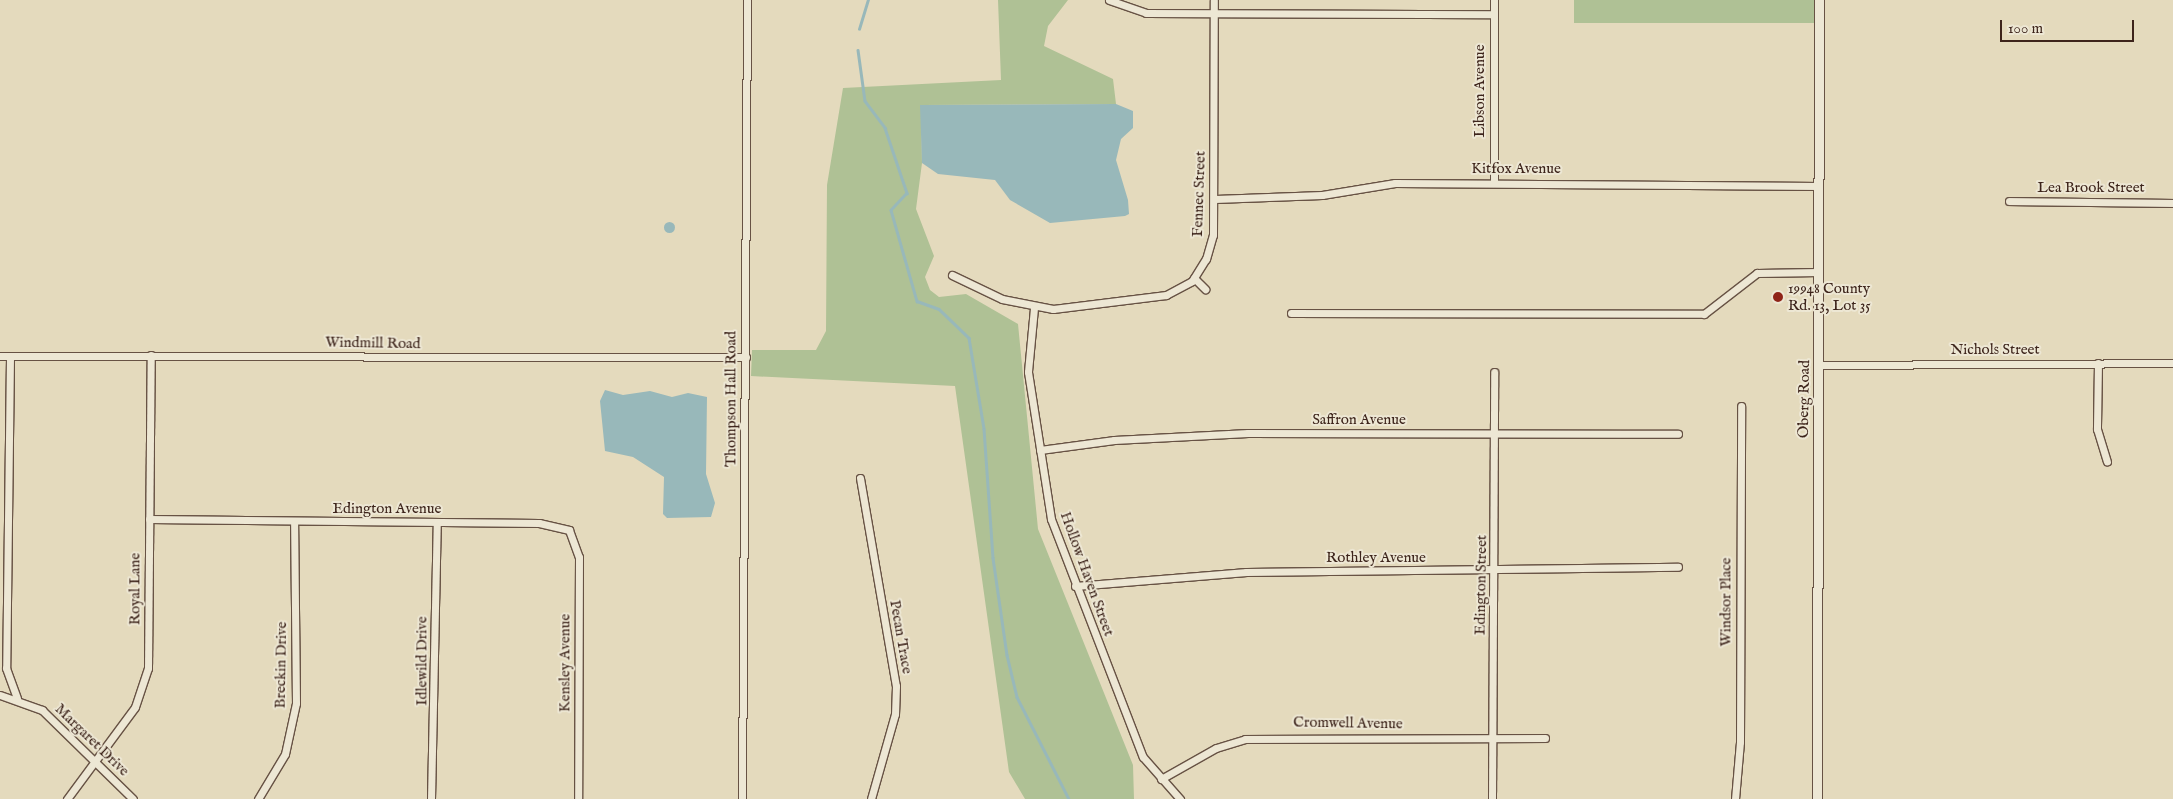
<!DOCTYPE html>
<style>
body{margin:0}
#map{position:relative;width:2173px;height:799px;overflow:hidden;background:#e4dabd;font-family:"IM FELL English",serif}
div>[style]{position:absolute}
.green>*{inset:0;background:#afc195;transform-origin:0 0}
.water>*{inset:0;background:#98b8ba}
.round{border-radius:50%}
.stream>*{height:2.5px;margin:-1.25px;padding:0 1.25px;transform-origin:1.25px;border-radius:1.25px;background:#98b8ba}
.roads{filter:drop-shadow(1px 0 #675244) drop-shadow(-1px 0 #675244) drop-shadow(0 1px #675244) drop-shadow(0 -1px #675244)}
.minor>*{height:7px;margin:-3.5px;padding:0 3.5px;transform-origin:3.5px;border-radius:3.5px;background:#ede7d4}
.tertiary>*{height:9px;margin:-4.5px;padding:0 4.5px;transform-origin:4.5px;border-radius:4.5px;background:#ede7d4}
.dots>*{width:14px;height:14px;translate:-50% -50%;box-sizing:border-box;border:2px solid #ede7d4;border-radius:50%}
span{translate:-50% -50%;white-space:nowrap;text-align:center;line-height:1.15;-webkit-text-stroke:4px #ede7d4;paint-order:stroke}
.street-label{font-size:15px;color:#3d241b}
.poi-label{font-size:15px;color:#3d241b}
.left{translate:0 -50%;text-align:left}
.scale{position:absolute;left:2000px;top:20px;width:134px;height:22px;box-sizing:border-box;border:2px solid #3d241b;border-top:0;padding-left:6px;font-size:15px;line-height:18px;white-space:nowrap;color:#3d241b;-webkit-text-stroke:4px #ede7d4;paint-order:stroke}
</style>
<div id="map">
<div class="green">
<i style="clip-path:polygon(998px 0,1068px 0,1048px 26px,1044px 46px,1113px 79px,1116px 104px,921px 105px,922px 163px,916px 209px,934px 256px,925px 277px,930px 290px,939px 297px,966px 294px,1018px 324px,1038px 529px,1133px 765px,1134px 799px,1025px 799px,1009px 772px,955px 386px,751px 376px,752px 350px,816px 350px,826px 331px,827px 185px,843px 88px,1001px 80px)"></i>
<i style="left:1574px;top:0;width:251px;height:23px"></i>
</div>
<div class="water">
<i style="clip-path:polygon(1116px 104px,1133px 111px,1133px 128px,1121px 139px,1116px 160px,1128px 200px,1129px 214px,1125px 216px,1050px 223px,1010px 200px,995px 180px,938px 174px,922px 163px,920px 105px)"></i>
<i class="round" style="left:663.5px;top:221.5px;width:11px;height:11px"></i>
<i style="clip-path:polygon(605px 390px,623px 395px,650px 391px,672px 397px,688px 393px,707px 397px,706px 474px,715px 503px,711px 517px,667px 518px,663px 514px,664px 477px,633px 457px,605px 451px,600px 401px)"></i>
</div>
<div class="stream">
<i style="left:859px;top:29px;width:30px;rotate:-73deg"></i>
<i style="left:858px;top:50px;width:51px;rotate:82.2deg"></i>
<i style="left:865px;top:101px;width:34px;rotate:53deg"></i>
<i style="left:885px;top:128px;width:69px;rotate:71.3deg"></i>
<i style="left:907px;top:193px;width:23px;rotate:133deg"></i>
<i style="left:891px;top:210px;width:95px;rotate:74.1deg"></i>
<i style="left:917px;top:301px;width:23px;rotate:20deg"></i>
<i style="left:939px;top:309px;width:42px;rotate:44deg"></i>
<i style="left:969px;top:338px;width:92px;rotate:80.6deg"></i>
<i style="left:984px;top:429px;width:129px;rotate:86deg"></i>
<i style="left:993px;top:558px;width:98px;rotate:81.8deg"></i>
<i style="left:1007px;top:655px;width:43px;rotate:76.6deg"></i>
<i style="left:1017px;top:697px;width:114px;rotate:63deg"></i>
</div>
<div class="roads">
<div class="minor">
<i style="left:1109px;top:0;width:39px;rotate:19deg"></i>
<i style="left:1146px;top:13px;width:348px;rotate:0.2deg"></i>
<i style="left:1494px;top:183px;width:183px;rotate:-90deg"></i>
<i style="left:1215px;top:199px;width:107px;rotate:-2.1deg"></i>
<i style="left:1322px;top:195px;width:74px;rotate:-9.3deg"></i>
<i style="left:1395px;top:183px;width:424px;rotate:0.4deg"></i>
<i style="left:2009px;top:201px;width:164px;rotate:0.7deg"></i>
<i style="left:952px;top:275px;width:55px;rotate:25.6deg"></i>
<i style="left:1002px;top:299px;width:52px;rotate:11.1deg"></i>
<i style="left:1053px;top:309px;width:114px;rotate:-7.1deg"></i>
<i style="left:1166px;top:295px;width:30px;rotate:-28deg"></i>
<i style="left:1192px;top:281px;width:26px;rotate:-58deg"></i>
<i style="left:1206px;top:259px;width:25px;rotate:-74deg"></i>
<i style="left:1213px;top:235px;width:235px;rotate:-89.8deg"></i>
<i style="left:1194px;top:278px;width:16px;rotate:45deg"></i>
<i style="left:1034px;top:308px;width:64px;rotate:95.4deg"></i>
<i style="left:1028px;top:372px;width:149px;rotate:81.1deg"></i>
<i style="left:1051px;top:519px;width:255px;rotate:68.9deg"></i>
<i style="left:1143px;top:757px;width:56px;rotate:48.6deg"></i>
<i style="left:1291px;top:313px;width:413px;rotate:0.1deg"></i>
<i style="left:1704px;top:314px;width:67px;rotate:-37.7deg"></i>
<i style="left:1757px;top:273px;width:62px;rotate:-0.9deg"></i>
<i style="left:0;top:356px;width:746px;rotate:0.08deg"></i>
<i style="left:10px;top:357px;width:311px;rotate:90.7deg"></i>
<i style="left:6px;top:668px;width:32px;rotate:70deg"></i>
<i style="left:2098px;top:363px;width:66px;rotate:90.9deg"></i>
<i style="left:2097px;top:429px;width:34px;rotate:73deg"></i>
<i style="left:1818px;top:365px;width:355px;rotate:-0.3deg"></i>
<i style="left:1040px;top:450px;width:75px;rotate:-7.7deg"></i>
<i style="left:1114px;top:440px;width:134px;rotate:-3deg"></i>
<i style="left:1248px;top:433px;width:430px;rotate:0.1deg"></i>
<i style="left:860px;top:478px;width:211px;rotate:80.2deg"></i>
<i style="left:896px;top:686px;width:28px;rotate:92deg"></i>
<i style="left:895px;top:714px;width:88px;rotate:105.8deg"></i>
<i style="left:149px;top:519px;width:390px;rotate:0.6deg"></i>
<i style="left:539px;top:523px;width:31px;rotate:13deg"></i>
<i style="left:569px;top:530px;width:29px;rotate:70deg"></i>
<i style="left:579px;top:557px;width:242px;rotate:90.2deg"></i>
<i style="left:1075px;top:586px;width:172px;rotate:-4.7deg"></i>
<i style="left:1246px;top:572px;width:432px;rotate:-0.7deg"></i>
<i style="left:0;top:695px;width:45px;rotate:19.7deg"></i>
<i style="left:42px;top:710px;width:127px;rotate:44.4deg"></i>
<i style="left:1161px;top:779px;width:63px;rotate:-29.4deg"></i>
<i style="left:1216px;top:748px;width:30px;rotate:-17deg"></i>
<i style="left:1245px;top:739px;width:300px;rotate:-0.2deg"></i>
<i style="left:67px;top:799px;width:114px;rotate:-53.5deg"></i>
<i style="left:135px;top:707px;width:41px;rotate:-71.6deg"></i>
<i style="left:148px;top:668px;width:313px;rotate:-89.5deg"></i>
<i style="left:258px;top:799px;width:52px;rotate:-59deg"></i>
<i style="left:285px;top:754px;width:52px;rotate:-77.8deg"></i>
<i style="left:296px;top:703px;width:181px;rotate:-90.6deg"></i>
<i style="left:431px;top:799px;width:276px;rotate:-88.8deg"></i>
<i style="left:742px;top:799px;width:799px;rotate:-89.64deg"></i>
<i style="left:1492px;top:799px;width:427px;rotate:-89.7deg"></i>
<i style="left:1735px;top:799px;width:57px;rotate:-85deg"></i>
<i style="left:1740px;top:742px;width:336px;rotate:-89.8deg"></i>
</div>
<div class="tertiary">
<i style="left:1817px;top:799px;width:799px;rotate:-89.86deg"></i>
</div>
</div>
<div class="dots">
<i style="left:1778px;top:297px;background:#8f2418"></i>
</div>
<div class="street-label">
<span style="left:1480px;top:91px;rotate:-90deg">Libson Avenue</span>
<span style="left:1516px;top:169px">Kitfox Avenue</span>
<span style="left:2091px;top:188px">Lea Brook Street</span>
<span style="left:1199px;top:194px;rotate:-88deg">Fennec Street</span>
<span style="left:373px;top:343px;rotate:1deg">Windmill Road</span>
<span style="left:1995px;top:350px">Nichols Street</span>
<span style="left:731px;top:399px;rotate:-90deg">Thompson Hall Road</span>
<span style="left:1804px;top:399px;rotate:-89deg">Oberg Road</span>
<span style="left:1359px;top:420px">Saffron Avenue</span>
<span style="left:387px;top:509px">Edington Avenue</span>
<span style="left:1376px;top:558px">Rothley Avenue</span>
<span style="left:1087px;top:574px;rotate:70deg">Hollow Haven Street</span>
<span style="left:1481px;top:585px;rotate:-89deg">Edington Street</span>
<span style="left:135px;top:589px;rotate:-90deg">Royal Lane</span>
<span style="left:1726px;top:602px;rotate:-90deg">Windsor Place</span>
<span style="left:901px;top:637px;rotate:80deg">Pecan Trace</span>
<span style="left:422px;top:661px;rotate:-90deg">Idlewild Drive</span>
<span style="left:565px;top:663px;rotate:-90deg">Kensley Avenue</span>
<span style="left:281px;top:665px;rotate:-89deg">Breckin Drive</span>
<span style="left:1348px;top:723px;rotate:1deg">Cromwell Avenue</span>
<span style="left:92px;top:740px;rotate:44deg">Margaret Drive</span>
</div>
<div class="poi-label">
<span class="left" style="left:1788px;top:297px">19948 County<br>Rd. 13, Lot 35</span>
</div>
<div class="scale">100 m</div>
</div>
